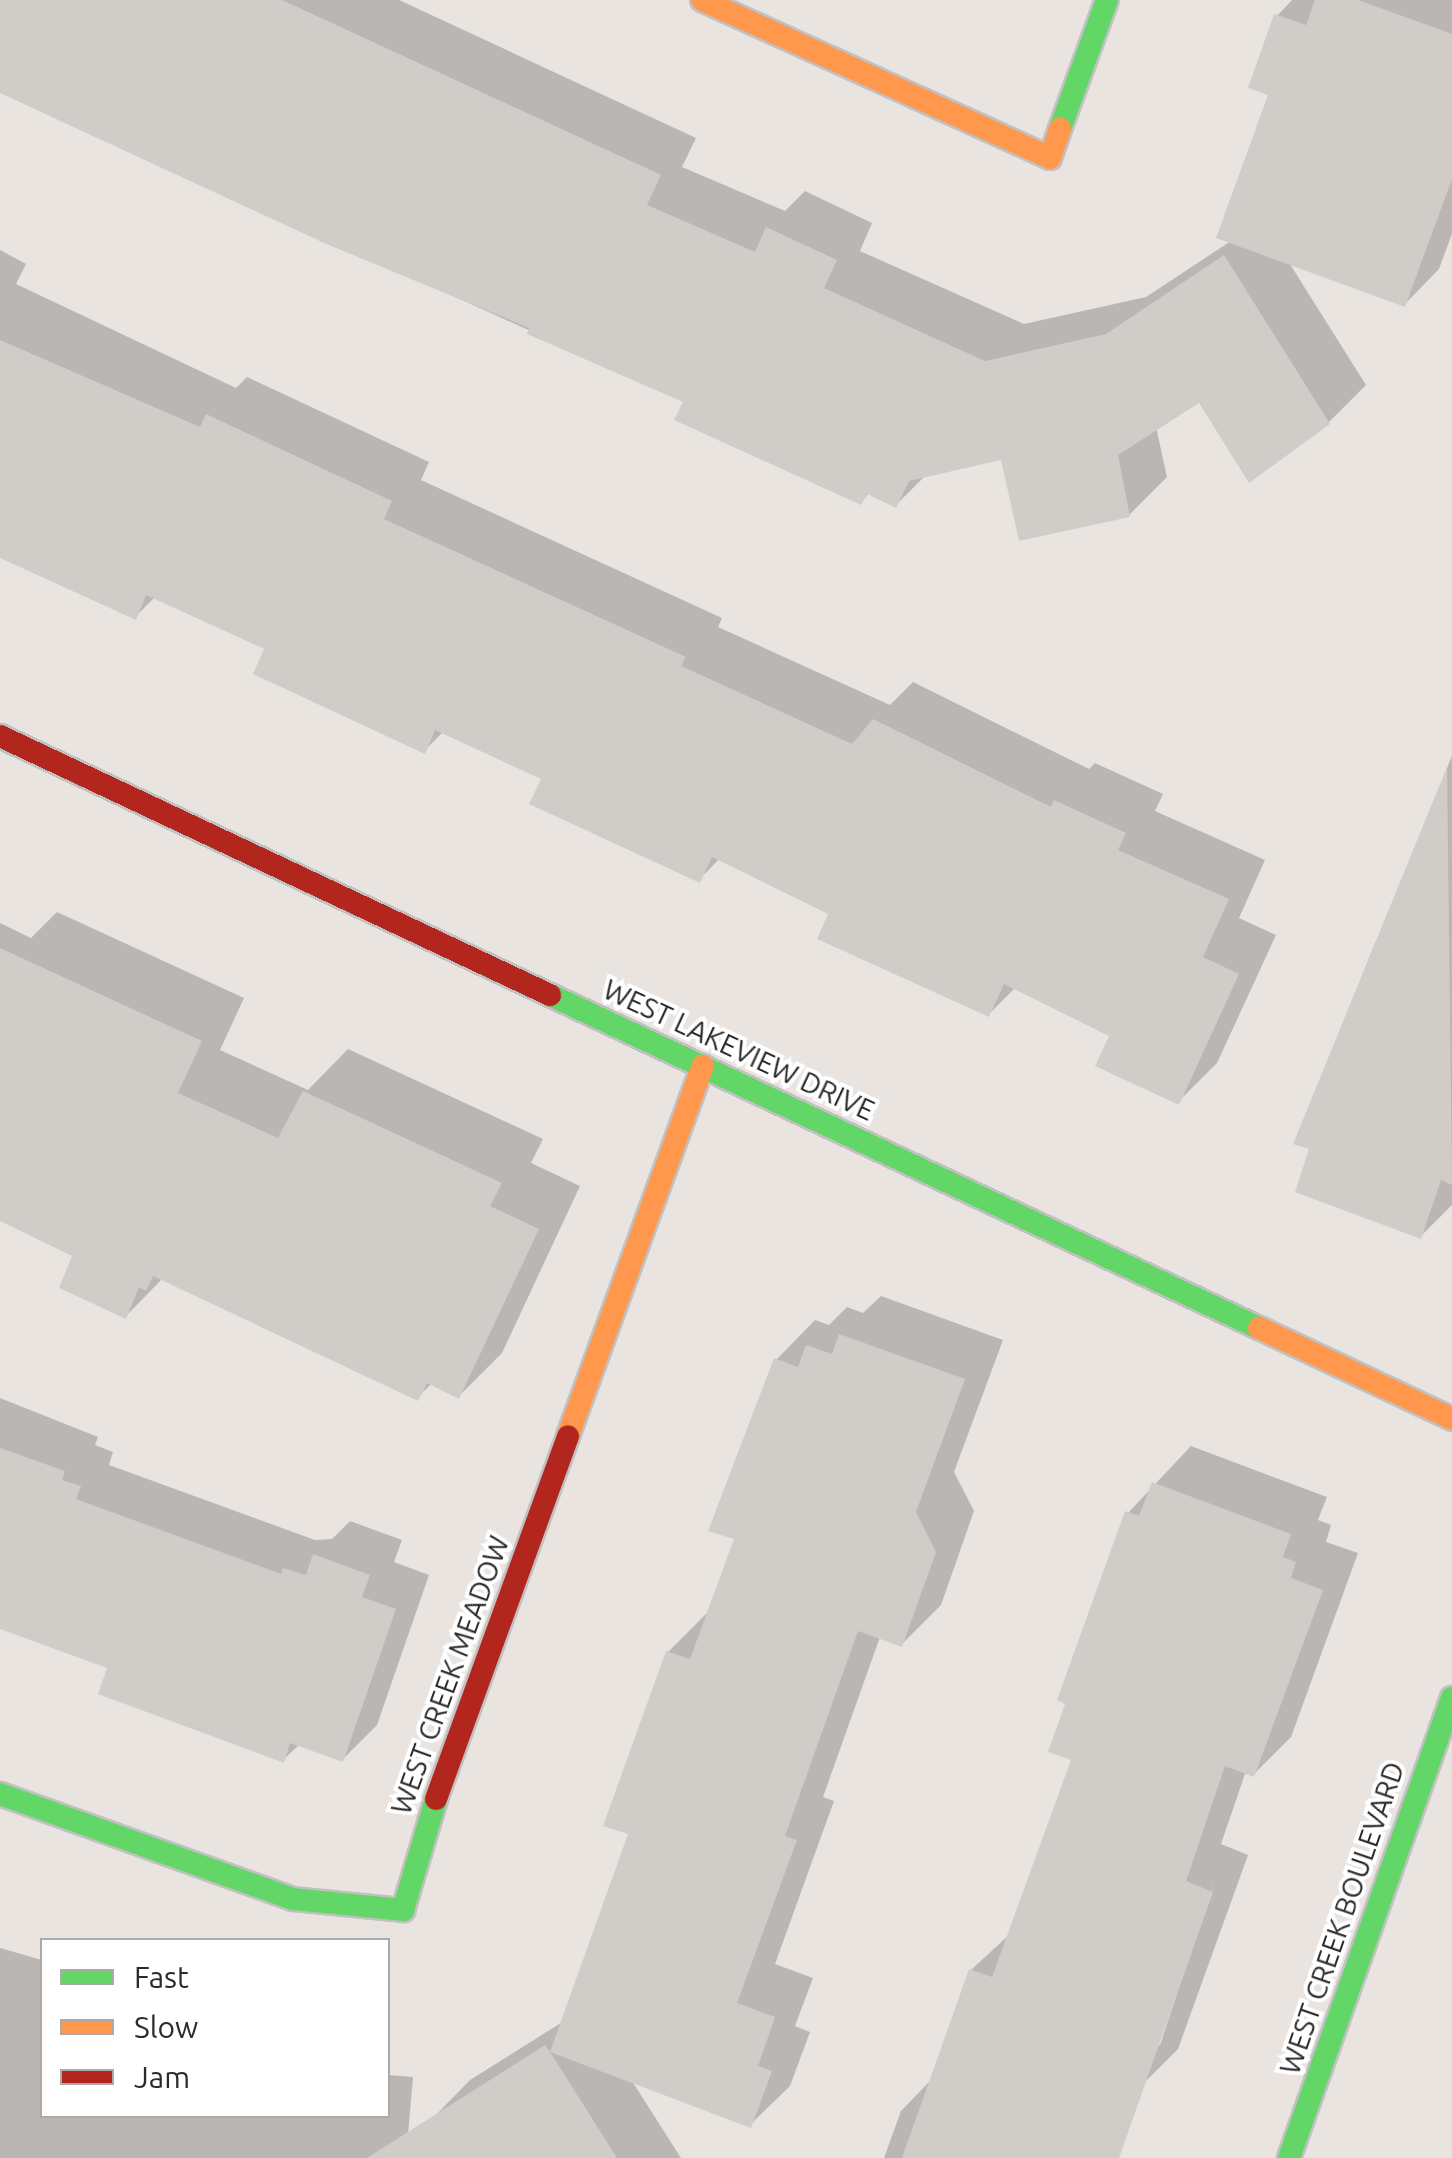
<!DOCTYPE html>
<style>
body{margin:0}
#map{position:relative;width:1452px;height:2158px;overflow:hidden;background:#e9e4e0;font-family:Ubuntu,sans-serif}
div>[style]{position:absolute}
.shadow>*{inset:0;background:#0003}
.building>*{inset:0;background:#d0cdc9}
.roads{filter:drop-shadow(2px 0 #c2c1c2) drop-shadow(-2px 0 #c2c1c2) drop-shadow(0 2px #c2c1c2) drop-shadow(0 -2px #c2c1c2)}
.fast>*{height:22px;margin:-11px;padding:0 11px;transform-origin:11px;border-radius:11px;background:#63d668}
.slow>*{height:22px;margin:-11px;padding:0 11px;transform-origin:11px;border-radius:11px;background:#ff974d}
.jam>*{height:22px;margin:-11px;padding:0 11px;transform-origin:11px;border-radius:11px;background:#b3261e}
span{translate:-50% -50%;white-space:nowrap;text-align:center;line-height:1.15;-webkit-text-stroke:8px #fff;paint-order:stroke}
.street-label{font-size:28px;color:#2b2b2b}
.legend{position:absolute;left:40px;top:1938px;width:350px;height:180px;box-sizing:border-box;background:#fff;border:2px solid #aaa;margin:0;padding:12px 18px;list-style:none;font-size:30px;color:#2b2b2b}
.legend li{display:flex;align-items:center;gap:20px;height:50px}
.legend b{width:50px;border:2px solid #aaa}
</style>
<div id="map">
<div class="shadow">
<i style="clip-path:polygon(0 0,399px 0,696px 138px,682px 167px,785px 211px,805px 191px,872px 223px,860px 251px,1024px 324px,1146px 297px,1231px 241px,1271px 94px,1277px 16px,1292px 0,1452px 0,1452px 234px,1439px 269px,1405px 304px,1288px 261px,1366px 385px,1329px 422px,1200px 399px,1156px 427px,1167px 477px,1129px 515px,1003px 457px,927px 474px,896px 505px,870px 492px,861px 502px,686px 401px,76px 126px,0 81px)"></i>
<i style="clip-path:polygon(0 250px,26px 264px,16px 284px,236px 388px,247px 377px,429px 462px,421px 480px,722px 618px,718px 627px,890px 705px,913px 682px,1089px 769px,1095px 763px,1163px 794px,1155px 811px,1265px 860px,1239px 918px,1276px 935px,1217px 1063px,1178px 1102px,1112px 1034px,1016px 987px,989px 1014px,832px 913px,720px 858px,699px 880px,544px 778px,444px 731px,424px 751px,268px 648px,156px 596px,135px 617px,0 556px)"></i>
<i style="clip-path:polygon(1452px 755px,1452px 1205px,1421px 1236px,1313px 1148px,1296px 1142px,1375px 943px,1386px 932px)"></i>
<i style="clip-path:polygon(57px 912px,244px 998px,220px 1050px,308px 1090px,348px 1049px,543px 1139px,531px 1163px,580px 1186px,502px 1353px,459px 1396px,432px 1383px,417px 1398px,163px 1278px,126px 1316px,0 1164px,0 923px,31px 938px)"></i>
<i style="clip-path:polygon(881px 1296px,1003px 1340px,954px 1472px,974px 1511px,941px 1605px,902px 1644px,880px 1637px,823px 1797px,834px 1801px,775px 1964px,813px 1978px,795px 2026px,810px 2032px,790px 2086px,750px 2125px,632px 2081px,681px 2158px,455px 2158px,431px 2120px,470px 2080px,564px 2021px,631px 1833px,668px 1652px,707px 1613px,737px 1537px,776px 1360px,815px 1320px,829px 1325px,847px 1307px,863px 1313px)"></i>
<i style="clip-path:polygon(0 1398px,98px 1437px,95px 1445px,113px 1452px,109px 1465px,315px 1540px,332px 1539px,350px 1521px,402px 1540px,394px 1562px,429px 1575px,377px 1725px,343px 1759px,300px 1744px,283px 1760px,111px 1667px,0 1627px)"></i>
<i style="clip-path:polygon(evenodd,1191px 1446px,1327px 1497px,1318px 1520px,1331px 1525px,1326px 1542px,1358px 1553px,1291px 1737px,1254px 1774px,1246px 1771px,1221px 1844px,1248px 1855px,1178px 2049px,1141px 2086px,1103px 2158px,884px 2158px,901px 2111px,932px 2079px,971px 1970px,1010px 1934px,1074px 1758px,1128px 1513px,1191px 1446px,1215px 1880px,1160px 2045px,1155px 2045px,1215px 1880px)"></i>
<i style="clip-path:polygon(0 1948px,42px 1960px,42px 2116px,388px 2116px,388px 2075px,413px 2077px,406px 2158px,0 2158px)"></i>
</div>
<div class="building">
<i style="clip-path:polygon(0 0,282px 0,661px 175px,647px 205px,755px 252px,766px 227px,837px 260px,824px 288px,985px 361px,1106px 334px,1224px 255px,1330px 424px,1249px 483px,1199px 403px,1118px 455px,1130px 517px,1019px 541px,1001px 460px,909px 481px,896px 508px,867px 494px,861px 505px,674px 420px,683px 402px,527px 334px,529px 328px,324px 243px,0 93px)"></i>
<i style="clip-path:polygon(1315px 0,1358px 0,1452px 34px,1452px 179px,1405px 307px,1216px 238px,1268px 95px,1248px 88px,1274px 14px,1306px 25px)"></i>
<i style="clip-path:polygon(0 340px,200px 427px,206px 414px,392px 501px,384px 519px,686px 657px,681px 666px,852px 744px,873px 719px,1051px 807px,1054px 800px,1126px 833px,1118px 850px,1229px 899px,1203px 957px,1239px 974px,1179px 1105px,1095px 1066px,1109px 1036px,1004px 984px,989px 1017px,817px 939px,828px 914px,712px 857px,700px 883px,529px 804px,541px 779px,435px 730px,425px 754px,253px 674px,264px 649px,146px 595px,136px 620px,0 558px)"></i>
<i style="clip-path:polygon(1447px 767px,1452px 1185px,1441px 1180px,1421px 1239px,1295px 1192px,1309px 1149px,1293px 1144px)"></i>
<i style="clip-path:polygon(0 948px,202px 1041px,178px 1093px,278px 1138px,303px 1091px,502px 1183px,490px 1206px,539px 1229px,459px 1399px,427px 1383px,418px 1401px,153px 1276px,146px 1291px,139px 1287px,126px 1319px,59px 1288px,72px 1256px,0 1221px)"></i>
<i style="clip-path:polygon(839px 1334px,965px 1379px,916px 1512px,936px 1552px,902px 1647px,858px 1631px,785px 1836px,797px 1840px,737px 2003px,775px 2017px,758px 2066px,772px 2071px,751px 2128px,550px 2052px,617px 2158px,367px 2158px,545px 2045px,550px 2052px,628px 1834px,603px 1826px,666px 1651px,690px 1659px,734px 1539px,708px 1531px,774px 1358px,798px 1367px,806px 1345px,832px 1354px)"></i>
<i style="clip-path:polygon(0 1448px,65px 1471px,62px 1480px,81px 1486px,76px 1499px,281px 1574px,283px 1568px,306px 1575px,313px 1554px,370px 1575px,362px 1597px,396px 1609px,343px 1762px,290px 1743px,284px 1763px,98px 1694px,107px 1668px,0 1629px)"></i>
<i style="clip-path:polygon(1152px 1482px,1291px 1534px,1283px 1557px,1296px 1562px,1291px 1578px,1323px 1590px,1254px 1777px,1225px 1766px,1186px 1881px,1213px 1892px,1119px 2158px,902px 2158px,969px 1969px,992px 1977px,1071px 1760px,1048px 1752px,1065px 1704px,1057px 1700px,1125px 1511px,1139px 1516px)"></i>
</div>
<div class="roads">
<div class="fast">
<i style="left:1060px;top:129px;width:137px;rotate:-70deg"></i>
<i style="left:550px;top:995px;width:783px;rotate:25.16deg"></i>
<i style="left:0;top:1794px;width:311px;rotate:19.7deg"></i>
<i style="left:293px;top:1899px;width:111px;rotate:5.7deg"></i>
<i style="left:403px;top:1910px;width:116px;rotate:-73.4deg"></i>
<i style="left:1289px;top:2158px;width:488px;rotate:-70.5deg"></i>
</div>
<div class="slow">
<i style="left:702px;top:0;width:382px;rotate:24.4deg"></i>
<i style="left:1050px;top:158px;width:31px;rotate:-71deg"></i>
<i style="left:1259px;top:1328px;width:213px;rotate:25.2deg"></i>
<i style="left:568px;top:1436px;width:394px;rotate:-70deg"></i>
</div>
<div class="jam">
<i style="left:0;top:736px;width:608px;rotate:25.22deg"></i>
<i style="left:436px;top:1799px;width:386px;rotate:-70deg"></i>
</div>
</div>
<div class="street-label">
<span style="left:739px;top:1050px;rotate:25deg">WEST LAKEVIEW DRIVE</span>
<span style="left:450px;top:1675px;rotate:-70deg">WEST CREEK MEADOW</span>
<span style="left:1342px;top:1918px;rotate:-71deg">WEST CREEK BOULEVARD</span>
</div>
<ul class="legend">
<li><b style="height:12px;background:#63d668"></b>Fast</li>
<li><b style="height:12px;background:#ff974d"></b>Slow</li>
<li><b style="height:12px;background:#b3261e"></b>Jam</li>
</ul>
</div>
